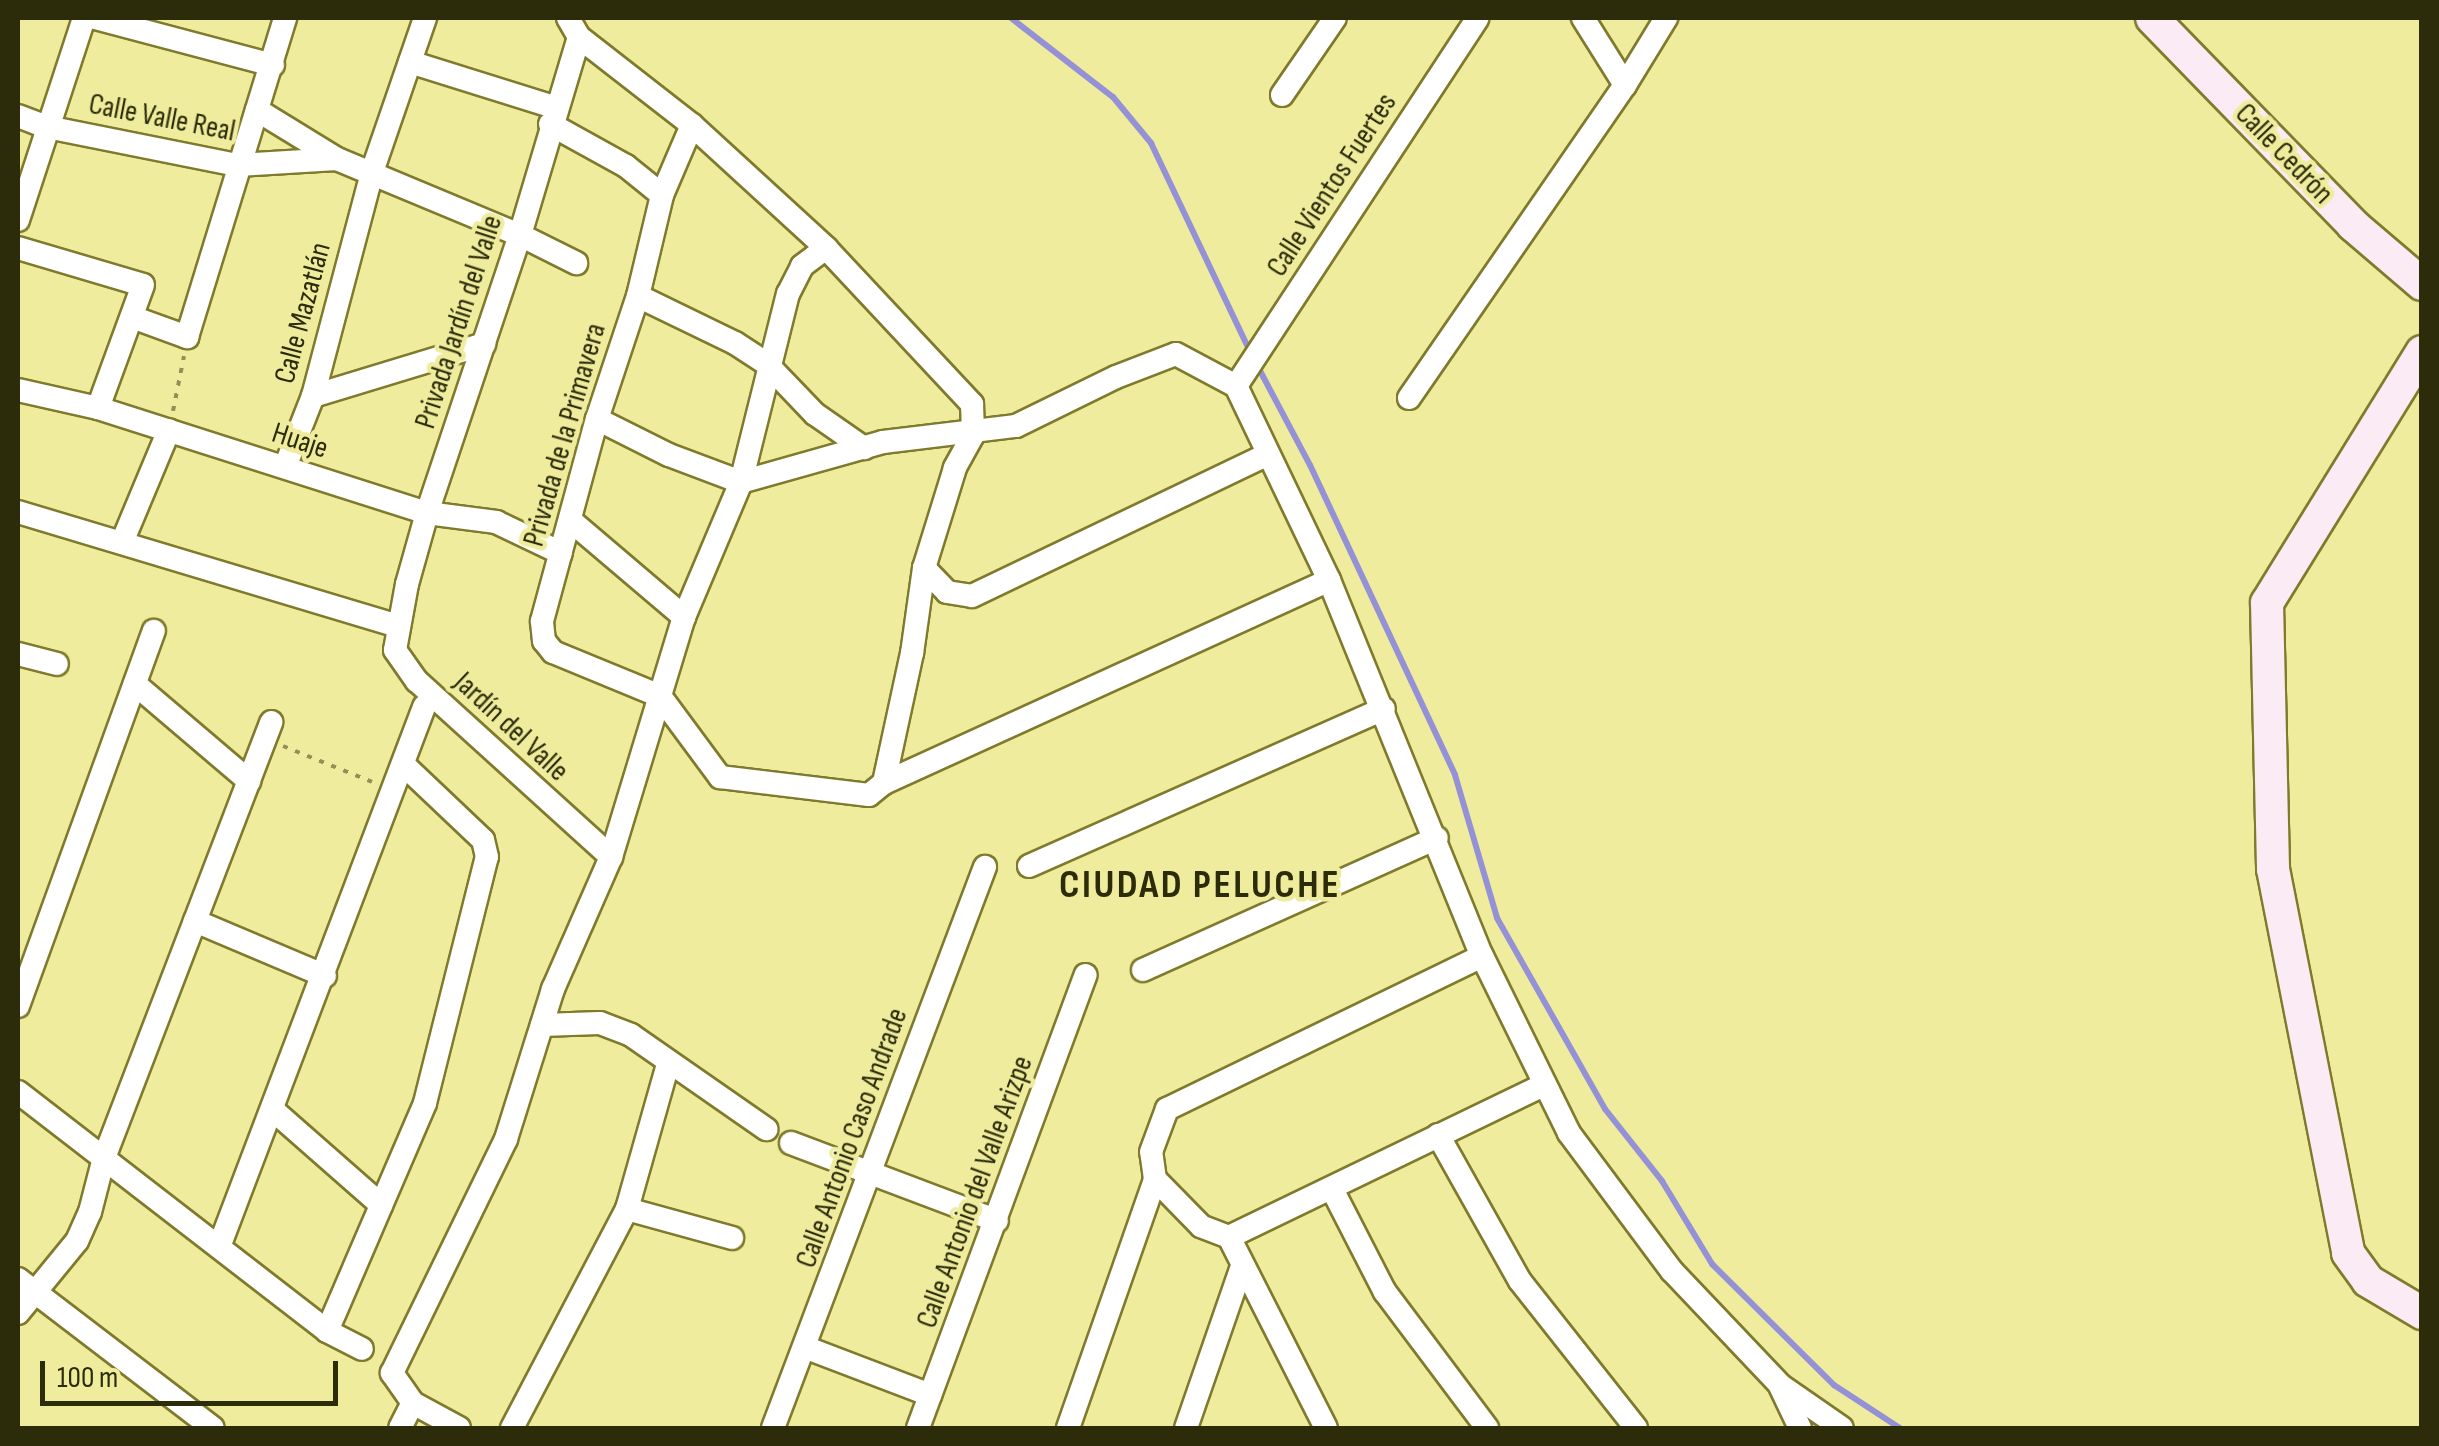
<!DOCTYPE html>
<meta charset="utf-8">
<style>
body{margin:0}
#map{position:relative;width:2439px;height:1446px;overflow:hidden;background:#efec9d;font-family:"Sofia Sans Condensed",sans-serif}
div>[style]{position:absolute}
.stream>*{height:6px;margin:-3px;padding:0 3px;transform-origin:3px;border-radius:3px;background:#9591d7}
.path>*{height:4px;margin-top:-2px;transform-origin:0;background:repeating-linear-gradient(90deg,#929057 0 5px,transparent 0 13px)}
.roads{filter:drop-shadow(2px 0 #7f7a2c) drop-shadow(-2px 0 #7f7a2c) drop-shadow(0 2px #7f7a2c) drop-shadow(0 -2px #7f7a2c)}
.street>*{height:22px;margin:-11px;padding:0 11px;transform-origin:11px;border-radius:11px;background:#fff}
.secondary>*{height:32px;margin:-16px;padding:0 16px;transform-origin:16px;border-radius:16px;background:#fbebf4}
span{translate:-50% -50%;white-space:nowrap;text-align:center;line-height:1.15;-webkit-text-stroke:9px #efec9d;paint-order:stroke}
.street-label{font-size:30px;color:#2c2b0a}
.district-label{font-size:40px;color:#2c2b0a;font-weight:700;letter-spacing:2.5px}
.frame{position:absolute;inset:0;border:20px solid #2c2b0a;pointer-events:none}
.scale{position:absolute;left:40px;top:1361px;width:298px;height:45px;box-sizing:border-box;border:5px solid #2c2b0a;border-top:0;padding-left:12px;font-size:30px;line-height:35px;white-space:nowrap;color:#2c2b0a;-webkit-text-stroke:8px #efec9d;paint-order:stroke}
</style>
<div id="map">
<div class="stream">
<i style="left:1011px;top:18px;width:129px;rotate:37.8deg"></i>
<i style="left:1113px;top:97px;width:60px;rotate:50.4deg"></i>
<i style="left:1151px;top:143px;width:233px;rotate:64.6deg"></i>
<i style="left:1257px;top:365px;width:113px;rotate:62.1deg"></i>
<i style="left:1310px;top:465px;width:342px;rotate:64.9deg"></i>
<i style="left:1455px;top:775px;width:149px;rotate:73.6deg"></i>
<i style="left:1497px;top:918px;width:219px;rotate:60.5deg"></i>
<i style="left:1605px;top:1109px;width:92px;rotate:51.6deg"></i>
<i style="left:1662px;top:1181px;width:97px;rotate:58.9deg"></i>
<i style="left:1712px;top:1264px;width:172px;rotate:44.8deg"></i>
<i style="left:1834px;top:1385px;width:79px;rotate:33.1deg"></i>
</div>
<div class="path">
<i style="left:173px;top:411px;width:56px;rotate:-78.7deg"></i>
<i style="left:283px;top:746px;width:96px;rotate:22deg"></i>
</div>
<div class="roads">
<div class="street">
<i style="left:95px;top:18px;width:184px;rotate:14.8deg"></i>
<i style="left:568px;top:18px;width:22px;rotate:60deg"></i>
<i style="left:579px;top:37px;width:143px;rotate:37.9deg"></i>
<i style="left:692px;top:125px;width:182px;rotate:42.5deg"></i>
<i style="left:826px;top:248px;width:214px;rotate:46.9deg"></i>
<i style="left:972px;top:404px;width:31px;rotate:88deg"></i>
<i style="left:973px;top:435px;width:38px;rotate:119deg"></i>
<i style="left:955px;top:468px;width:105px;rotate:107.2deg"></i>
<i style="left:924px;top:568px;width:86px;rotate:98deg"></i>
<i style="left:912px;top:653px;width:133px;rotate:102.2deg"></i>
<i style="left:1583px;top:18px;width:79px;rotate:57.9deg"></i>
<i style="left:579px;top:37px;width:207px;rotate:106.6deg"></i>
<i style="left:520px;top:235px;width:293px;rotate:108.5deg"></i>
<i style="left:427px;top:513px;width:74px;rotate:105.7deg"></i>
<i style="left:407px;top:584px;width:67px;rotate:100.3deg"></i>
<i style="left:395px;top:650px;width:38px;rotate:55deg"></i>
<i style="left:417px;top:681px;width:262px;rotate:42.2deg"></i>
<i style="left:410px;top:62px;width:154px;rotate:17.4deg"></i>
<i style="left:1282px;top:95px;width:93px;rotate:-55.5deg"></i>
<i style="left:257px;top:110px;width:94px;rotate:31.5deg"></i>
<i style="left:18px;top:116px;width:31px;rotate:21deg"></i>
<i style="left:47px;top:127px;width:195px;rotate:11.3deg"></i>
<i style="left:238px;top:165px;width:99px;rotate:-3.5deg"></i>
<i style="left:337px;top:159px;width:198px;rotate:22.6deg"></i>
<i style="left:520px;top:235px;width:63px;rotate:26.6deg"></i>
<i style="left:550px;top:124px;width:87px;rotate:28.9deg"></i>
<i style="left:626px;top:166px;width:46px;rotate:38.9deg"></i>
<i style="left:18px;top:220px;width:213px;rotate:-71.9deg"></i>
<i style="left:18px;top:248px;width:130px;rotate:16.5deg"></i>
<i style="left:143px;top:285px;width:131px;rotate:110.1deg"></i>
<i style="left:638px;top:296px;width:108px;rotate:25.9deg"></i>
<i style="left:735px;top:343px;width:38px;rotate:33deg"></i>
<i style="left:767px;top:364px;width:69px;rotate:46.2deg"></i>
<i style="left:815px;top:414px;width:60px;rotate:34.8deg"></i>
<i style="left:132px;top:317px;width:59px;rotate:20deg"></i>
<i style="left:187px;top:337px;width:334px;rotate:-72.9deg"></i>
<i style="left:1236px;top:386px;width:440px;rotate:-56.7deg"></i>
<i style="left:18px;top:390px;width:82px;rotate:12.7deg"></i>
<i style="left:98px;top:408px;width:345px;rotate:17.7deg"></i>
<i style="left:427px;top:513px;width:70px;rotate:7.4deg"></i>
<i style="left:496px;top:522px;width:72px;rotate:25.5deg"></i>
<i style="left:313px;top:396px;width:179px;rotate:-16.9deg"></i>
<i style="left:1409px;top:398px;width:380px;rotate:-55.4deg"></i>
<i style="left:1625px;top:85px;width:79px;rotate:-58.5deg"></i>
<i style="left:597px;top:419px;width:80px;rotate:26.6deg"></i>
<i style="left:669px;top:455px;width:77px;rotate:20.6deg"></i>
<i style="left:741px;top:482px;width:148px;rotate:-15.7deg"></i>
<i style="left:883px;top:442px;width:134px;rotate:-6.9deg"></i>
<i style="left:1016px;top:426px;width:111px;rotate:-26.1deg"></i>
<i style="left:1116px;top:377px;width:64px;rotate:-21deg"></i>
<i style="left:1176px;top:354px;width:68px;rotate:28.1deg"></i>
<i style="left:1236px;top:386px;width:215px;rotate:64.4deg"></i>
<i style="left:1329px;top:580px;width:406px;rotate:67.9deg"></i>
<i style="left:1482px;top:956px;width:197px;rotate:63.8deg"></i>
<i style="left:1569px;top:1133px;width:172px;rotate:53.3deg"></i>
<i style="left:1672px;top:1271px;width:157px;rotate:46.5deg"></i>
<i style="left:1780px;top:1385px;width:75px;rotate:34.7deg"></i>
<i style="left:285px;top:467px;width:76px;rotate:-68.5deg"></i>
<i style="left:313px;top:396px;width:232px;rotate:-75.2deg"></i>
<i style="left:372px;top:172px;width:163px;rotate:-71deg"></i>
<i style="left:18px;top:512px;width:398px;rotate:16.7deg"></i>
<i style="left:570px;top:520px;width:150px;rotate:40.4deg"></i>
<i style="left:123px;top:540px;width:119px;rotate:-67.3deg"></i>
<i style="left:924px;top:568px;width:33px;rotate:46deg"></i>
<i style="left:947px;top:592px;width:25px;rotate:9deg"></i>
<i style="left:972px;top:596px;width:326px;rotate:-25.6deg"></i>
<i style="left:18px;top:654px;width:40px;rotate:14.4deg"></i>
<i style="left:135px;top:684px;width:150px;rotate:40.4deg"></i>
<i style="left:660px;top:696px;width:101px;rotate:53.5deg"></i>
<i style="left:720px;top:777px;width:150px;rotate:6.9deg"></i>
<i style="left:869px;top:795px;width:19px;rotate:-39deg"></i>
<i style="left:884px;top:783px;width:489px;rotate:-24.5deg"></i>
<i style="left:660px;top:696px;width:116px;rotate:-157.6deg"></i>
<i style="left:553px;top:652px;width:14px;rotate:-129deg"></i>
<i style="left:544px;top:641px;width:20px;rotate:-96deg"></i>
<i style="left:542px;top:621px;width:209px;rotate:-74.8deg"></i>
<i style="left:597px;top:419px;width:130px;rotate:-71.6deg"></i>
<i style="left:638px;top:296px;width:104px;rotate:-76.6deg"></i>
<i style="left:662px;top:195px;width:76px;rotate:-66.8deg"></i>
<i style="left:1029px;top:866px;width:388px;rotate:-23.9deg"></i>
<i style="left:195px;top:921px;width:141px;rotate:22.9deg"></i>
<i style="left:1143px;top:970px;width:322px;rotate:-24.2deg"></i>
<i style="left:18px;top:1006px;width:399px;rotate:-70.1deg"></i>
<i style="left:542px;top:1025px;width:58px;rotate:-2deg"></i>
<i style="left:600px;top:1023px;width:33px;rotate:21deg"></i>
<i style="left:631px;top:1035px;width:165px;rotate:34.8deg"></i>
<i style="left:18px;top:1092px;width:391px;rotate:37.7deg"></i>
<i style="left:327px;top:1331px;width:39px;rotate:27deg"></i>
<i style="left:273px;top:1110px;width:144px;rotate:41.3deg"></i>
<i style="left:1438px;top:1135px;width:167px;rotate:60.7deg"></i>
<i style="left:1520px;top:1281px;width:187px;rotate:51.7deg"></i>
<i style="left:791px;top:1143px;width:220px;rotate:20.7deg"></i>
<i style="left:1332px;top:1189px;width:116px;rotate:62.8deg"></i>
<i style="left:1385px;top:1292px;width:170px;rotate:53.1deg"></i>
<i style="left:627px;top:1209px;width:109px;rotate:15.4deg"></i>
<i style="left:1229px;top:1237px;width:348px;rotate:-25.8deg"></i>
<i style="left:219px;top:1247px;width:578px;rotate:-69.21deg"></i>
<i style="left:18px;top:1279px;width:245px;rotate:37.4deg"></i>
<i style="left:18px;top:1313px;width:93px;rotate:-50.7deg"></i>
<i style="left:77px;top:1241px;width:32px;rotate:-66deg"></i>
<i style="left:90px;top:1212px;width:56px;rotate:-75.5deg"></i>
<i style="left:104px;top:1158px;width:467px;rotate:-69deg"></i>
<i style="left:327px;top:1331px;width:248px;rotate:-66.7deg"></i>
<i style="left:425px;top:1103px;width:254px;rotate:-75.9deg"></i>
<i style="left:487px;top:857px;width:17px;rotate:-103deg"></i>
<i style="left:483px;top:840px;width:109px;rotate:-136.5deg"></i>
<i style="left:807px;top:1348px;width:132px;rotate:20.9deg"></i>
<i style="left:1780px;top:1386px;width:47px;rotate:64.5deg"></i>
<i style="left:400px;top:1428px;width:28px;rotate:-63deg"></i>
<i style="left:459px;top:1428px;width:52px;rotate:-151.5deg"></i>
<i style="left:413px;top:1403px;width:37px;rotate:-125deg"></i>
<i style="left:392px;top:1373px;width:260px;rotate:-64deg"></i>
<i style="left:506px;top:1139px;width:157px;rotate:-72.6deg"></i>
<i style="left:553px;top:989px;width:144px;rotate:-66.3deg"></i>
<i style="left:611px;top:857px;width:251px;rotate:-73.1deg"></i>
<i style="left:684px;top:617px;width:147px;rotate:-67.1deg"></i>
<i style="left:741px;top:482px;width:194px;rotate:-76deg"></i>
<i style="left:788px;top:294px;width:31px;rotate:-63deg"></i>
<i style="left:802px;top:266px;width:30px;rotate:-37deg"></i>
<i style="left:512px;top:1428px;width:247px;rotate:-62.3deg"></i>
<i style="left:627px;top:1209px;width:151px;rotate:-74.2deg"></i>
<i style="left:773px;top:1428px;width:600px;rotate:-69.3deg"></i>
<i style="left:918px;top:1428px;width:483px;rotate:-69.7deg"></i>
<i style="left:1068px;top:1428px;width:264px;rotate:-70.7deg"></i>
<i style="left:1186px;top:1428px;width:171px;rotate:-70.9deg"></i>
<i style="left:1326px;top:1428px;width:214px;rotate:-116.9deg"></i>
<i style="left:1229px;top:1237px;width:30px;rotate:-159deg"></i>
<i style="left:1201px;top:1226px;width:66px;rotate:-134.4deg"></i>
<i style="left:1155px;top:1179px;width:27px;rotate:-98deg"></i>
<i style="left:1151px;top:1152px;width:46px;rotate:-69.6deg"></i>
<i style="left:1167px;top:1109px;width:350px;rotate:-25.9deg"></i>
</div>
<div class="secondary">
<i style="left:2152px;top:18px;width:289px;rotate:45.8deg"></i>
<i style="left:2353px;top:225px;width:91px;rotate:40.5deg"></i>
<i style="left:2422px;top:352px;width:295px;rotate:121.7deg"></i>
<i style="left:2267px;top:603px;width:266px;rotate:88.7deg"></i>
<i style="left:2273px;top:869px;width:391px;rotate:78.9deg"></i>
<i style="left:2348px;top:1253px;width:34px;rotate:54deg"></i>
<i style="left:2368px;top:1281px;width:63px;rotate:30.7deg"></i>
</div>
</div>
<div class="street-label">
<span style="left:162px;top:118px;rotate:11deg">Calle Valle Real</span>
<span style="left:2284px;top:154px;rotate:46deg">Calle Cedrón</span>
<span style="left:1332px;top:185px;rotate:-57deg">Calle Vientos Fuertes</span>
<span style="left:303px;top:313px;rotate:-75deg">Calle Mazatlán</span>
<span style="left:459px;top:322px;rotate:-72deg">Privada Jardín del Valle</span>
<span style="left:565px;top:435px;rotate:-74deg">Privada de la Primavera</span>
<span style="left:300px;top:441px;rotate:18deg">Huaje</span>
<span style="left:511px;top:727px;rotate:43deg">Jardín del Valle</span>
<span style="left:852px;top:1138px;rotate:-70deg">Calle Antonio Caso Andrade</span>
<span style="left:975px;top:1192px;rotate:-70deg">Calle Antonio del Valle Arizpe</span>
</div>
<div class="district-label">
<span style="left:1200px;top:885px">CIUDAD PELUCHE</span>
</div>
<div class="frame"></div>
<div class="scale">100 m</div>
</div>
